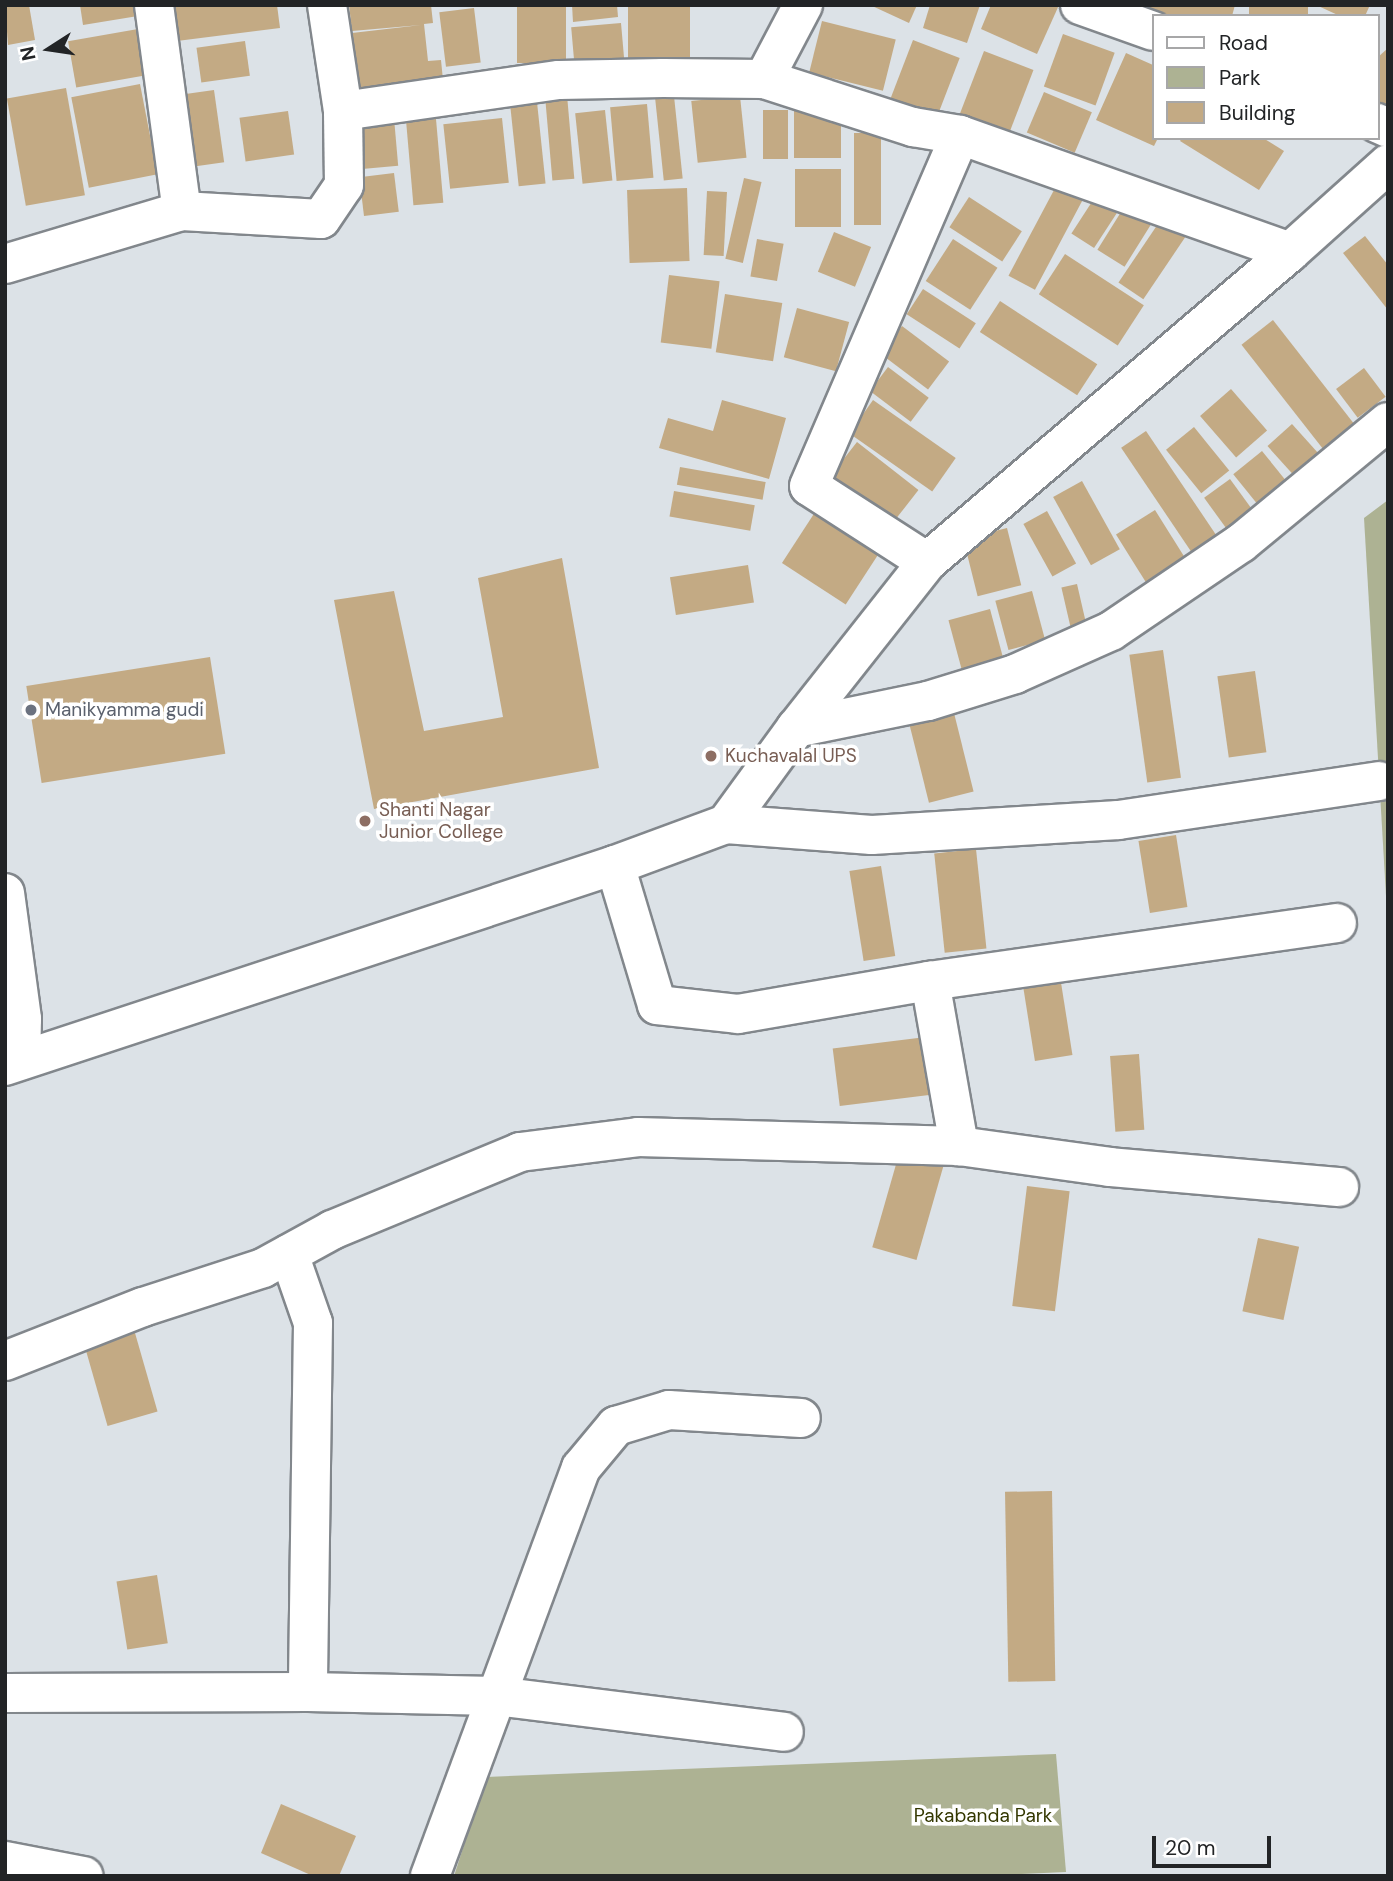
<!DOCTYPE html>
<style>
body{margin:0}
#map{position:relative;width:1393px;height:1881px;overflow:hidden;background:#dce2e7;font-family:"DM Sans",sans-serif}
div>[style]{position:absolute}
.green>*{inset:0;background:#adb293}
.building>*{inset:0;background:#c3aa84;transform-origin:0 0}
.roads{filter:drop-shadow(2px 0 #82878c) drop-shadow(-2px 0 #82878c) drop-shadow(0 2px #82878c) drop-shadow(0 -2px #82878c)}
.minor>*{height:38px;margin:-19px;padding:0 19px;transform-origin:19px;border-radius:19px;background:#fff}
.dots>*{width:19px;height:19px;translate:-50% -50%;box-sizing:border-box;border:4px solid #fff;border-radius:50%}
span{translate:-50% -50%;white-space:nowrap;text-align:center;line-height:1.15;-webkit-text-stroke:7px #fff;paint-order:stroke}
.worship-label{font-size:19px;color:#5b616d}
.left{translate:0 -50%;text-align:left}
.education-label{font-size:19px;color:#785e54}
.park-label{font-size:19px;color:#333701}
.frame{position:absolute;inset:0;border:7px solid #222426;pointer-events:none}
.legend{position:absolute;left:1152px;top:14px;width:228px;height:126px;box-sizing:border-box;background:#fff;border:2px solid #a7a7a8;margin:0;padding:9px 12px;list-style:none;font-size:21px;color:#222426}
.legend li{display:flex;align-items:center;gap:14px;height:35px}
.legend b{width:35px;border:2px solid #a7a7a8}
.north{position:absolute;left:14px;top:14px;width:70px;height:70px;-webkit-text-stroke:5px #fff;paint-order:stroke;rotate:258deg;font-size:19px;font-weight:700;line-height:28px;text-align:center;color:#222426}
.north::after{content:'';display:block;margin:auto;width:24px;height:32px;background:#222426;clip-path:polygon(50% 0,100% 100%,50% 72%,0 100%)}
.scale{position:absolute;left:1152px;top:1836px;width:119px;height:32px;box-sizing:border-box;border:4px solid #222426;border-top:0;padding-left:9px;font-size:21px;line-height:24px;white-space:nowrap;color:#222426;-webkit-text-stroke:5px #fff;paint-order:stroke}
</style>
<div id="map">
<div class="green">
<i style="clip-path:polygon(1388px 500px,1388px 930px,1364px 518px)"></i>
<i style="clip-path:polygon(1056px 1754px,1066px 1872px,972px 1876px,454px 1876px,486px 1777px)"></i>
</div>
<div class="building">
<i style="clip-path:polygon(5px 5px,29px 5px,35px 40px,8px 45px)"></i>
<i style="clip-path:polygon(80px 5px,136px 5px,138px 16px,83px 25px)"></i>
<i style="clip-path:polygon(173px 5px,277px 5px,280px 28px,177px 41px)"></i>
<i style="clip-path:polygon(349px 5px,431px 5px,433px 23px,424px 24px,428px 61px,441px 60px,443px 80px,358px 89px,352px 33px,421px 25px,352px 31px)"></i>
<i style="left:517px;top:5px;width:49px;height:58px"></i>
<i style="clip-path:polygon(572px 5px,617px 5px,618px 17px,573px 22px)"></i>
<i style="left:628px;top:5px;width:62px;height:54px"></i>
<i style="clip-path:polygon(870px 5px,917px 5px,909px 23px)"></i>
<i style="clip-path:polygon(930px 5px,980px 5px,967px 43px,923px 28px)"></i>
<i style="clip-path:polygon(991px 5px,1059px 5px,1037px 54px,981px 29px)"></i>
<i style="clip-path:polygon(1148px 5px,1235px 5px,1232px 16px,1166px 16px,1147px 9px)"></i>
<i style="left:1249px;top:5px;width:59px;height:11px"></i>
<i style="clip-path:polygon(1316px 5px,1370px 5px,1365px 16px,1340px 16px)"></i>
<i style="left:474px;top:8px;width:55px;height:35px;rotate:83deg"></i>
<i style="left:822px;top:21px;width:76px;height:53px;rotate:14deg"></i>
<i style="left:621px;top:23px;width:43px;height:50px;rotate:85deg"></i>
<i style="left:138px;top:29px;width:47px;height:71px;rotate:80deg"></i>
<i style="left:1063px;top:34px;width:55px;height:56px;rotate:20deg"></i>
<i style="left:913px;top:40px;width:50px;height:71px;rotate:21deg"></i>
<i style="left:245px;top:41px;width:35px;height:49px;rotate:82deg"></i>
<i style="clip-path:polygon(1388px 48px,1388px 117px,1377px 107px,1377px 58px)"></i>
<i style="left:984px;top:51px;width:53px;height:70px;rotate:21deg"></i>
<i style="clip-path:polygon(1126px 53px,1153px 65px,1153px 138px,1158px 138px,1154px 146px,1096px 120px)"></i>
<i style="left:140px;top:84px;width:92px;height:70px;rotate:79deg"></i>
<i style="left:66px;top:88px;width:109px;height:60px;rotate:80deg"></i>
<i style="left:214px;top:90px;width:73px;height:34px;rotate:82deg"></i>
<i style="left:1044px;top:92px;width:52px;height:44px;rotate:23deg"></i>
<i style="left:567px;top:95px;width:84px;height:22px;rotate:85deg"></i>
<i style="left:674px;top:96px;width:83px;height:19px;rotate:84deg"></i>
<i style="left:740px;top:96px;width:62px;height:49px;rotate:84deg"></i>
<i style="left:537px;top:102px;width:82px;height:27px;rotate:84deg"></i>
<i style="left:647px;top:104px;width:74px;height:37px;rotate:85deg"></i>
<i style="left:794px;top:109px;width:47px;height:49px"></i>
<i style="left:605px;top:110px;width:71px;height:30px;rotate:84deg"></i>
<i style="left:788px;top:110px;width:49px;height:25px;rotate:90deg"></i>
<i style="left:288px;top:111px;width:44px;height:49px;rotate:82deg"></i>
<i style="left:394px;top:118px;width:48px;height:39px;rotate:85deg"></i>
<i style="left:502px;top:118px;width:65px;height:59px;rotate:84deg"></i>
<i style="left:436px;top:119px;width:84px;height:30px;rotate:85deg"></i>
<i style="left:854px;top:133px;width:27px;height:92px"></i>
<i style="clip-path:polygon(1182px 138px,1263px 138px,1284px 151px,1259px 190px,1180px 141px)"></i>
<i style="left:795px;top:169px;width:46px;height:58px"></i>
<i style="left:394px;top:173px;width:39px;height:35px;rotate:83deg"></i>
<i style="left:1062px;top:175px;width:30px;height:114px;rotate:28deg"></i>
<i style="left:744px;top:178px;width:18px;height:83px;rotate:13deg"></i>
<i style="left:687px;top:188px;width:73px;height:60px;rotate:88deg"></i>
<i style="left:707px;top:191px;width:20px;height:64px;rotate:3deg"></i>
<i style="left:1097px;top:194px;width:27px;height:47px;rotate:33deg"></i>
<i style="left:969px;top:197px;width:63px;height:36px;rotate:33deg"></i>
<i style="left:1126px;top:204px;width:32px;height:54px;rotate:32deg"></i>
<i style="left:1166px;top:212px;width:30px;height:85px;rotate:34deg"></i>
<i style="left:834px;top:232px;width:40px;height:43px;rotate:22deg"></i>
<i style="clip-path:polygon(1365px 236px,1388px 265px,1388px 310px,1343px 253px)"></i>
<i style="left:757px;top:239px;width:27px;height:38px;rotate:10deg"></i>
<i style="left:953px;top:239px;width:53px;height:50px;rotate:33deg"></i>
<i style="left:1065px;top:254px;width:94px;height:48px;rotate:33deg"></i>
<i style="left:669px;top:275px;width:51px;height:68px;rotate:7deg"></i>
<i style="left:923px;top:289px;width:63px;height:30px;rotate:33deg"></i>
<i style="left:725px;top:294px;width:58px;height:59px;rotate:9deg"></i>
<i style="left:1000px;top:301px;width:116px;height:37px;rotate:33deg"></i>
<i style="left:797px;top:308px;width:54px;height:51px;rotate:15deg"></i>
<i style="left:1273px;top:320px;width:136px;height:40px;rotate:52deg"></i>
<i style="left:902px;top:326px;width:59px;height:35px;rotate:37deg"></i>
<i style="left:888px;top:367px;width:51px;height:30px;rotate:37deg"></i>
<i style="left:1364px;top:368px;width:36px;height:35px;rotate:53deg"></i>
<i style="left:1231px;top:389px;width:55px;height:41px;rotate:49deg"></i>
<i style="clip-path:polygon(722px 400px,786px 418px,769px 479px,659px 448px,668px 418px,713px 431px)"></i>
<i style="left:873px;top:400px;width:101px;height:41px;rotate:35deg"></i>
<i style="left:1292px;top:424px;width:47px;height:33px;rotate:48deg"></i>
<i style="left:1194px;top:427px;width:56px;height:36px;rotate:51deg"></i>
<i style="left:1146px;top:431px;width:135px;height:30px;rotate:56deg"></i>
<i style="left:857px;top:442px;width:78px;height:48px;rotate:38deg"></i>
<i style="left:1262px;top:451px;width:51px;height:37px;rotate:51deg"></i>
<i style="left:680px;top:467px;width:87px;height:18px;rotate:10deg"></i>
<i style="left:1230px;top:479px;width:41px;height:32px;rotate:54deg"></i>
<i style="left:1082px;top:481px;width:78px;height:33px;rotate:61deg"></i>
<i style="left:674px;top:491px;width:82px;height:26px;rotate:10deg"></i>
<i style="left:819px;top:506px;width:76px;height:68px;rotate:33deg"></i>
<i style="left:1155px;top:510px;width:65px;height:46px;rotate:58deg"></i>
<i style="left:1047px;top:511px;width:60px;height:27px;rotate:61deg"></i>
<i style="left:1007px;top:528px;width:59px;height:45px;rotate:76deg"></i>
<i style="clip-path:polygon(562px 558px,599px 768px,374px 809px,334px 600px,394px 591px,424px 731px,503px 717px,478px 578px)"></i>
<i style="left:748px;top:565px;width:38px;height:79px;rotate:81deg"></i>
<i style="left:1077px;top:584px;width:43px;height:16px;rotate:77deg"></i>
<i style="left:1032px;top:591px;width:51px;height:38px;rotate:75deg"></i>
<i style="left:990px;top:609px;width:54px;height:43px;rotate:75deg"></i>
<i style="left:1163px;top:650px;width:129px;height:34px;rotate:82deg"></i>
<i style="left:210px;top:657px;width:98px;height:186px;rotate:81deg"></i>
<i style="left:1255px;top:671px;width:82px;height:38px;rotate:82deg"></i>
<i style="left:954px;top:713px;width:81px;height:46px;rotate:76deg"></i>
<i style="left:1176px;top:835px;width:73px;height:38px;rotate:81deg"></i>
<i style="left:976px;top:849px;width:100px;height:42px;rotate:84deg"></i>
<i style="left:881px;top:866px;width:91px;height:32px;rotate:81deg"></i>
<i style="left:1059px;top:970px;width:86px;height:38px;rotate:81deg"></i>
<i style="left:926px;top:1037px;width:58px;height:94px;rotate:83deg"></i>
<i style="left:1139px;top:1054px;width:76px;height:29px;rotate:86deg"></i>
<i style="left:899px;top:1154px;width:46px;height:97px;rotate:16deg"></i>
<i style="left:1027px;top:1186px;width:43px;height:121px;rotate:7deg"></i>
<i style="left:1258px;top:1238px;width:42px;height:75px;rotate:12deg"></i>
<i style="left:133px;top:1326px;width:89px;height:52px;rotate:74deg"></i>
<i style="left:1052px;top:1491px;width:190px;height:47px;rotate:89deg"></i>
<i style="left:157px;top:1575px;width:69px;height:41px;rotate:81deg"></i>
<i style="clip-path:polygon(281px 1804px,356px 1836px,339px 1876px,313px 1876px,261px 1853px)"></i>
</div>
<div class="roads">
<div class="minor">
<i style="left:154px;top:5px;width:208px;rotate:82.3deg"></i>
<i style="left:327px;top:5px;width:107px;rotate:81.4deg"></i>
<i style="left:1080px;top:5px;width:77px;rotate:19.6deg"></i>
<i style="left:764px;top:79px;width:84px;rotate:-62.2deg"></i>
<i style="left:1377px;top:123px;width:12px;rotate:24deg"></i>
<i style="left:5px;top:264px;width:185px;rotate:-16.7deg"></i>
<i style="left:182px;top:211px;width:139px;rotate:3.3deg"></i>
<i style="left:321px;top:219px;width:41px;rotate:-55.9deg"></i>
<i style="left:344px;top:185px;width:74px;rotate:-90.8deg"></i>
<i style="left:343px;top:111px;width:218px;rotate:-8.2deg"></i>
<i style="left:559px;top:80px;width:104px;rotate:-1.1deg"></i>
<i style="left:663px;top:78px;width:101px;rotate:0.6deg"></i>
<i style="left:764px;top:79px;width:157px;rotate:17.9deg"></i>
<i style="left:913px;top:127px;width:48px;rotate:9.7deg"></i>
<i style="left:960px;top:135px;width:350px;rotate:19.5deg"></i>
<i style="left:927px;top:562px;width:140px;rotate:-147.2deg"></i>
<i style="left:809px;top:486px;width:382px;rotate:-66.7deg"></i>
<i style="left:796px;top:728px;width:135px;rotate:-11.6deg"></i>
<i style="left:928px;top:701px;width:91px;rotate:-17.2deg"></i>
<i style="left:1015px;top:674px;width:105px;rotate:-24.1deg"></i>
<i style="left:1111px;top:631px;width:157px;rotate:-34.1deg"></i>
<i style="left:1241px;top:543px;width:190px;rotate:-39.5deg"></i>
<i style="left:726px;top:824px;width:146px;rotate:4.3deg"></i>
<i style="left:872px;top:835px;width:247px;rotate:-3.5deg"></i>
<i style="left:1119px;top:820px;width:263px;rotate:-8.5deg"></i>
<i style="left:615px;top:865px;width:146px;rotate:73.3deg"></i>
<i style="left:657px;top:1005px;width:81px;rotate:6.3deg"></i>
<i style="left:738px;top:1014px;width:195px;rotate:-9.8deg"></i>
<i style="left:930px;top:981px;width:411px;rotate:-8.1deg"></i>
<i style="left:5px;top:893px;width:127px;rotate:82.3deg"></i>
<i style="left:22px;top:1019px;width:41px;rotate:91.4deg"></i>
<i style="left:930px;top:981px;width:168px;rotate:80deg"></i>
<i style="left:5px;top:1066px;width:642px;rotate:-18.24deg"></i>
<i style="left:615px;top:865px;width:118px;rotate:-20.3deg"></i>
<i style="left:726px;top:824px;width:119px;rotate:-53.9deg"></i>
<i style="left:796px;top:728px;width:211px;rotate:-51.7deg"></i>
<i style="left:927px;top:562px;width:477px;rotate:-40.5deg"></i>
<i style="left:1290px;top:252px;width:132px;rotate:-41.9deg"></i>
<i style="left:289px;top:1254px;width:73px;rotate:70.8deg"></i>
<i style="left:313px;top:1323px;width:369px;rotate:90.8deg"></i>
<i style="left:5px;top:1361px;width:148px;rotate:-21.4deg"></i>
<i style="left:143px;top:1307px;width:126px;rotate:-18deg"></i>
<i style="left:263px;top:1268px;width:79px;rotate:-28.8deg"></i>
<i style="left:332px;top:1230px;width:204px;rotate:-22.5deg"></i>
<i style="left:520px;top:1152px;width:119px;rotate:-7.2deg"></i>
<i style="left:638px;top:1137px;width:321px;rotate:1.6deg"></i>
<i style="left:959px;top:1146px;width:152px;rotate:7.9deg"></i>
<i style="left:1110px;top:1167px;width:230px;rotate:5deg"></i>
<i style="left:5px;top:1693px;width:303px;rotate:-0.2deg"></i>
<i style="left:308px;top:1692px;width:188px;rotate:1.2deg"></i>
<i style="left:496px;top:1696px;width:290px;rotate:7.1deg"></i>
<i style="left:5px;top:1861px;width:80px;rotate:10.8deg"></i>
<i style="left:430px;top:1876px;width:435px;rotate:-69.7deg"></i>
<i style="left:581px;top:1468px;width:55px;rotate:-50.2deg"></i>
<i style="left:616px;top:1426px;width:55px;rotate:-16.8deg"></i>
<i style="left:669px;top:1410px;width:132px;rotate:3.5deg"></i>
</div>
</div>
<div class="dots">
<i style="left:31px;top:710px;background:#6b7280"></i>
<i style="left:711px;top:756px;background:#8d6e63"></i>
<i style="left:365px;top:821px;background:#8d6e63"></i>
</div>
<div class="worship-label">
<span class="left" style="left:45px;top:710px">Manikyamma gudi</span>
</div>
<div class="education-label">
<span class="left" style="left:725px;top:756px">Kuchavalal UPS</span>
<span class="left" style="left:379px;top:821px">Shanti Nagar<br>Junior College</span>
</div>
<div class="park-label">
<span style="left:983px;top:1816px">Pakabanda Park</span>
</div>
<div class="frame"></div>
<ul class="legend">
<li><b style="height:9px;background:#fff"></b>Road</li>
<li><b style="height:19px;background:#adb293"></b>Park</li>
<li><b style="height:19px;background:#c3aa84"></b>Building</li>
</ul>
<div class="north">N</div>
<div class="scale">20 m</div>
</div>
